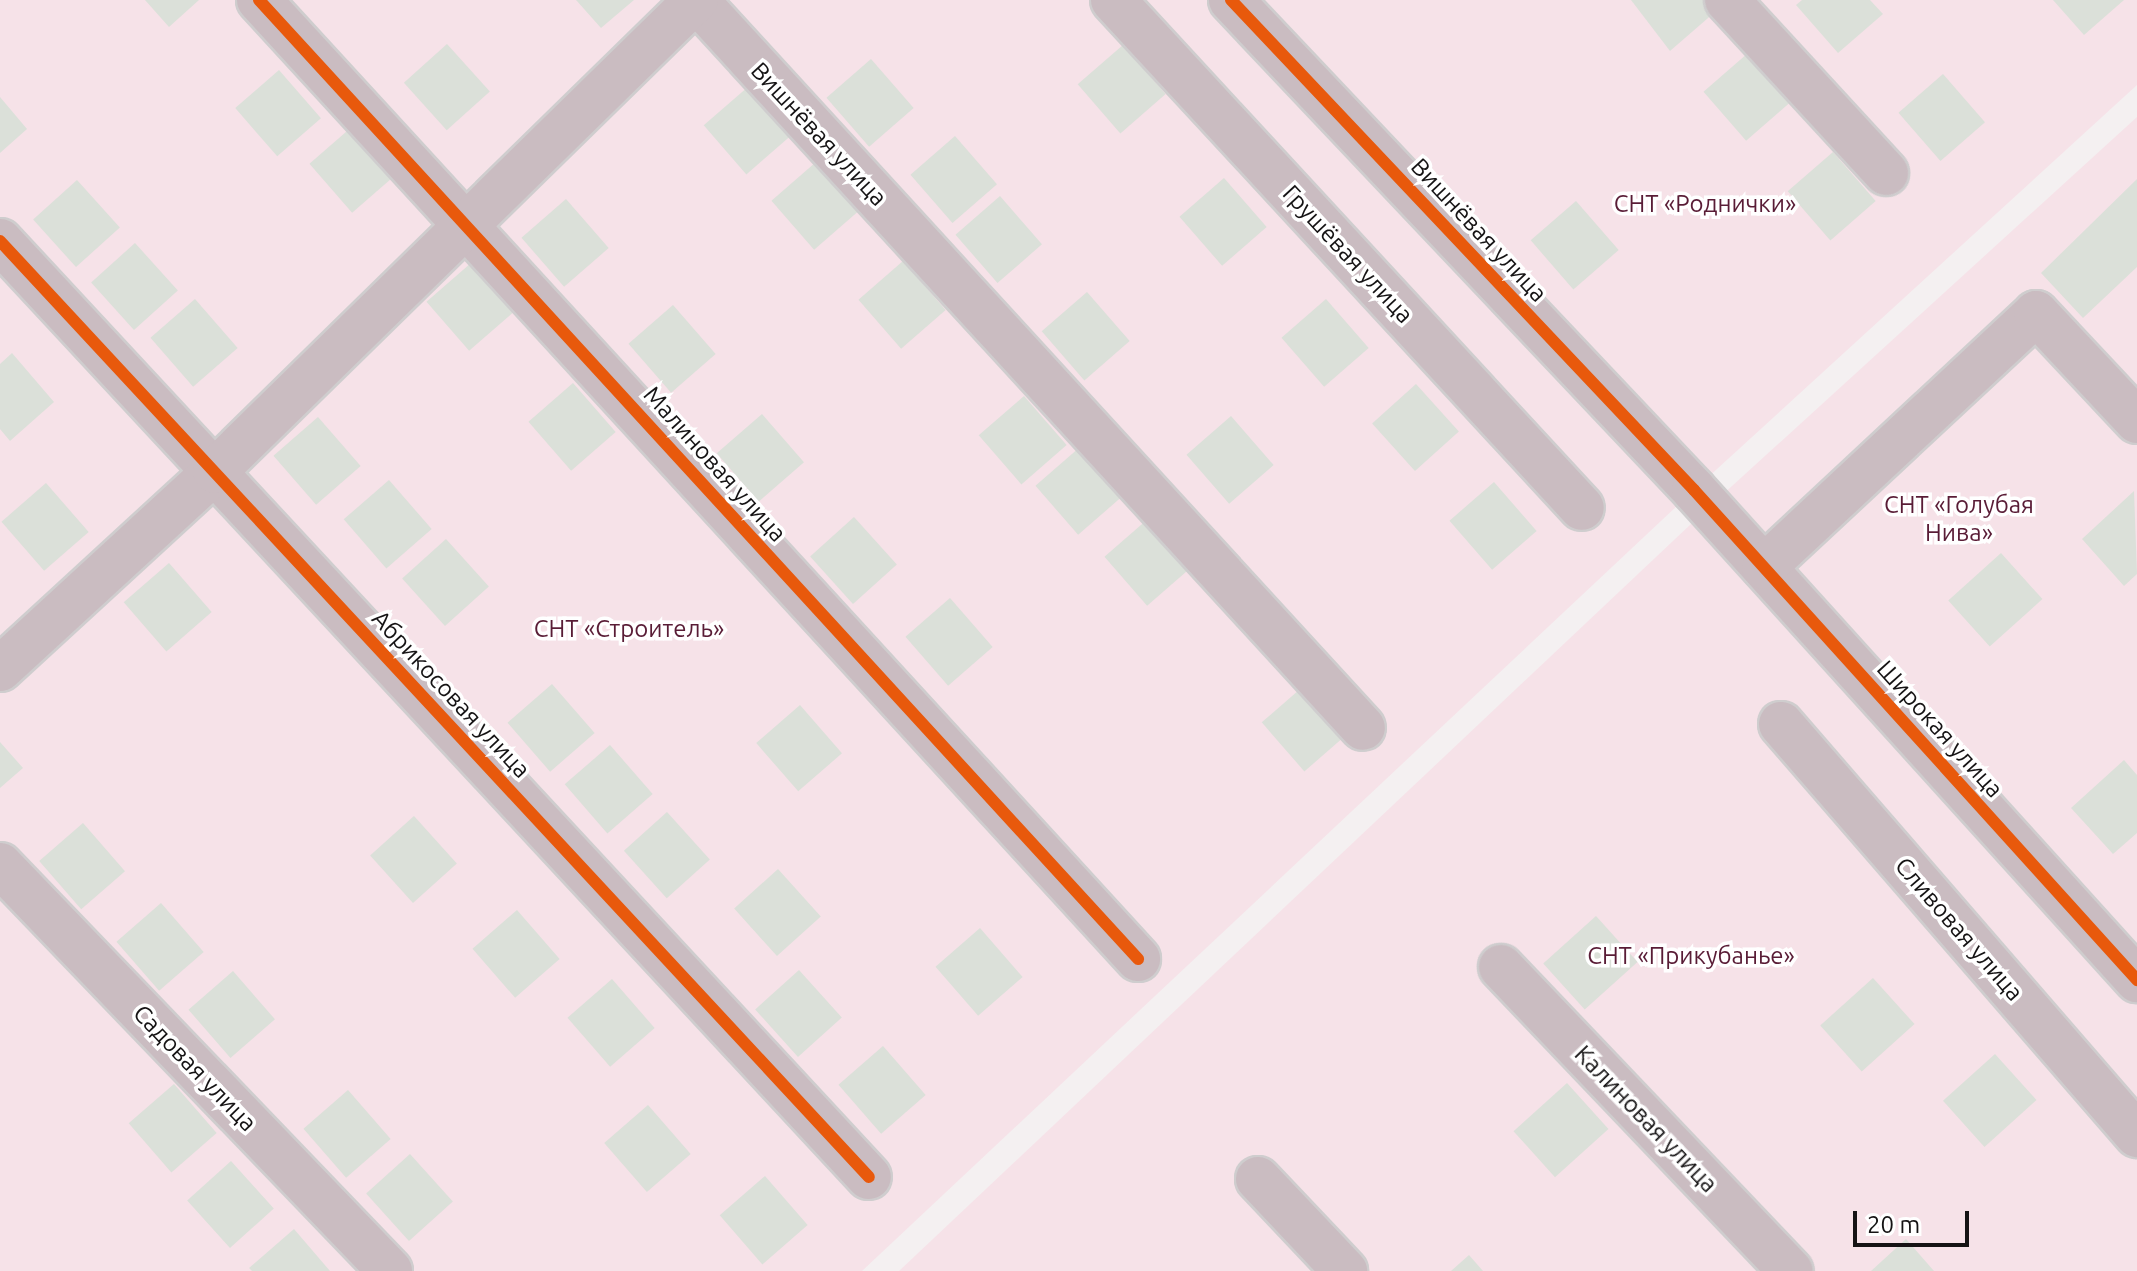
<!DOCTYPE html>
<meta charset="utf-8">
<style>
body{margin:0}
#map{position:relative;width:2137px;height:1271px;overflow:hidden;background:#f4f0f1;font-family:Ubuntu,sans-serif}
div>[style]{position:absolute}
.green>*{inset:0;background:#f6e2e8}
.building>*{inset:0;background:#dbe0d9;transform-origin:0 0}
.roads{filter:drop-shadow(2px 0 #cfcdce) drop-shadow(-2px 0 #cfcdce) drop-shadow(0 2px #cfcdce) drop-shadow(0 -2px #cfcdce)}
.minor>*{height:44px;margin:-22px;padding:0 22px;transform-origin:22px;border-radius:22px;background:#cabcc1}
.cycleway>*{height:12px;margin:-6px;padding:0 6px;transform-origin:6px;border-radius:6px;background:#e8590c}
span{translate:-50% -50%;white-space:nowrap;text-align:center;line-height:1.15;-webkit-text-stroke:7px #fff;paint-order:stroke}
.street-label{font-size:24px;color:#151314}
.park-label{font-size:24px;color:#591c36}
.scale{position:absolute;left:1853px;top:1211px;width:116px;height:36px;box-sizing:border-box;border:4px solid #151314;border-top:0;padding-left:10px;font-size:24px;line-height:28px;white-space:nowrap;color:#151314;-webkit-text-stroke:6px #fff;paint-order:stroke}
</style>
<div id="map">
<div class="green">
<i style="clip-path:polygon(0 0,2137px 0,2137px 85px,1694px 490px,862px 1271px,0 1271px)"></i>
<i style="clip-path:polygon(2137px 117px,2137px 1271px,899px 1271px,1709px 507px)"></i>
</div>
<div class="building">
<i style="clip-path:polygon(145px 0,199px 0,169px 27px)"></i>
<i style="clip-path:polygon(576px 0,634px 0,601px 28px)"></i>
<i style="clip-path:polygon(1631px 0,1704px 0,1715px 12px,1670px 51px)"></i>
<i style="clip-path:polygon(1802px 0,1870px 0,1883px 14px,1838px 53px,1796px 5px)"></i>
<i style="clip-path:polygon(2053px 0,2124px 0,2084px 35px)"></i>
<i style="left:447px;top:44px;width:64px;height:58px;rotate:48deg"></i>
<i style="left:1123px;top:45px;width:65px;height:60px;rotate:49deg"></i>
<i style="left:1748px;top:53px;width:65px;height:59px;rotate:49deg"></i>
<i style="left:871px;top:59px;width:65px;height:59px;rotate:49deg"></i>
<i style="left:279px;top:70px;width:64px;height:58px;rotate:49deg"></i>
<i style="left:1943px;top:74px;width:64px;height:59px;rotate:49deg"></i>
<i style="left:749px;top:86px;width:65px;height:60px;rotate:49deg"></i>
<i style="clip-path:polygon(0 97px,27px 129px,0 153px)"></i>
<i style="left:354px;top:125px;width:65px;height:59px;rotate:49deg"></i>
<i style="left:955px;top:136px;width:64px;height:59px;rotate:49deg"></i>
<i style="left:1833px;top:152px;width:65px;height:60px;rotate:49deg"></i>
<i style="left:816px;top:162px;width:65px;height:59px;rotate:49deg"></i>
<i style="left:1224px;top:178px;width:65px;height:59px;rotate:49deg"></i>
<i style="clip-path:polygon(2137px 179px,2137px 267px,2083px 318px,2041px 273px)"></i>
<i style="left:77px;top:180px;width:64px;height:59px;rotate:48deg"></i>
<i style="left:1000px;top:196px;width:64px;height:59px;rotate:49deg"></i>
<i style="left:566px;top:199px;width:65px;height:59px;rotate:49deg"></i>
<i style="left:1576px;top:201px;width:65px;height:60px;rotate:49deg"></i>
<i style="left:135px;top:243px;width:64px;height:59px;rotate:48deg"></i>
<i style="left:903px;top:261px;width:65px;height:59px;rotate:49deg"></i>
<i style="left:471px;top:263px;width:65px;height:59px;rotate:49deg"></i>
<i style="left:1087px;top:292px;width:65px;height:60px;rotate:49deg"></i>
<i style="left:195px;top:299px;width:65px;height:59px;rotate:49deg"></i>
<i style="left:1326px;top:299px;width:65px;height:59px;rotate:49deg"></i>
<i style="left:673px;top:305px;width:65px;height:59px;rotate:49deg"></i>
<i style="clip-path:polygon(12px 353px,54px 402px,10px 441px,0 429px,0 364px)"></i>
<i style="left:573px;top:383px;width:65px;height:59px;rotate:49deg"></i>
<i style="left:1416px;top:384px;width:64px;height:59px;rotate:48deg"></i>
<i style="left:1024px;top:396px;width:65px;height:60px;rotate:49deg"></i>
<i style="left:762px;top:414px;width:64px;height:60px;rotate:49deg"></i>
<i style="left:1231px;top:416px;width:65px;height:59px;rotate:49deg"></i>
<i style="left:318px;top:417px;width:65px;height:59px;rotate:49deg"></i>
<i style="left:1080px;top:447px;width:65px;height:59px;rotate:49deg"></i>
<i style="left:389px;top:480px;width:65px;height:60px;rotate:49deg"></i>
<i style="left:1494px;top:482px;width:65px;height:59px;rotate:49deg"></i>
<i style="left:46px;top:483px;width:65px;height:59px;rotate:49deg"></i>
<i style="clip-path:polygon(2134px 491px,2137px 574px,2124px 586px,2082px 539px)"></i>
<i style="left:854px;top:517px;width:64px;height:59px;rotate:48deg"></i>
<i style="left:1149px;top:518px;width:65px;height:59px;rotate:49deg"></i>
<i style="left:446px;top:539px;width:64px;height:59px;rotate:48deg"></i>
<i style="left:2001px;top:553px;width:62px;height:71px;rotate:48deg"></i>
<i style="left:169px;top:563px;width:65px;height:60px;rotate:49deg"></i>
<i style="left:950px;top:598px;width:65px;height:59px;rotate:49deg"></i>
<i style="left:1307px;top:683px;width:65px;height:60px;rotate:49deg"></i>
<i style="left:552px;top:684px;width:65px;height:59px;rotate:49deg"></i>
<i style="left:800px;top:705px;width:64px;height:58px;rotate:49deg"></i>
<i style="clip-path:polygon(0 742px,23px 768px,0 788px)"></i>
<i style="left:610px;top:745px;width:65px;height:60px;rotate:49deg"></i>
<i style="clip-path:polygon(2124px 760px,2137px 775px,2137px 833px,2113px 854px,2071px 808px)"></i>
<i style="left:667px;top:812px;width:64px;height:58px;rotate:48deg"></i>
<i style="left:414px;top:816px;width:64px;height:59px;rotate:48deg"></i>
<i style="left:83px;top:823px;width:64px;height:58px;rotate:49deg"></i>
<i style="left:778px;top:869px;width:64px;height:59px;rotate:48deg"></i>
<i style="left:161px;top:903px;width:65px;height:59px;rotate:49deg"></i>
<i style="left:517px;top:910px;width:65px;height:59px;rotate:49deg"></i>
<i style="left:1596px;top:916px;width:62px;height:71px;rotate:48deg"></i>
<i style="left:980px;top:928px;width:65px;height:59px;rotate:49deg"></i>
<i style="left:799px;top:970px;width:64px;height:59px;rotate:48deg"></i>
<i style="left:233px;top:971px;width:64px;height:59px;rotate:49deg"></i>
<i style="left:1873px;top:978px;width:62px;height:71px;rotate:48deg"></i>
<i style="left:612px;top:979px;width:65px;height:59px;rotate:49deg"></i>
<i style="left:883px;top:1046px;width:65px;height:59px;rotate:49deg"></i>
<i style="left:1995px;top:1054px;width:62px;height:70px;rotate:48deg"></i>
<i style="left:1567px;top:1083px;width:62px;height:72px;rotate:48deg"></i>
<i style="left:174px;top:1084px;width:65px;height:60px;rotate:49deg"></i>
<i style="left:348px;top:1090px;width:65px;height:59px;rotate:49deg"></i>
<i style="left:648px;top:1105px;width:65px;height:58px;rotate:49deg"></i>
<i style="left:410px;top:1154px;width:64px;height:59px;rotate:48deg"></i>
<i style="left:231px;top:1161px;width:64px;height:59px;rotate:48deg"></i>
<i style="left:765px;top:1176px;width:65px;height:60px;rotate:49deg"></i>
<i style="clip-path:polygon(294px 1229px,330px 1271px,252px 1271px,249px 1268px)"></i>
<i style="clip-path:polygon(1906px 1239px,1934px 1271px,1871px 1271px)"></i>
<i style="clip-path:polygon(1469px 1255px,1483px 1271px,1451px 1271px)"></i>
</div>
<div class="roads">
<div class="minor">
<i style="left:259px;top:0;width:1301px;rotate:47.49deg"></i>
<i style="left:696px;top:0;width:987px;rotate:47.5deg"></i>
<i style="left:1113px;top:0;width:691px;rotate:47.29deg"></i>
<i style="left:1231px;top:0;width:674px;rotate:46.62deg"></i>
<i style="left:1694px;top:490px;width:661px;rotate:47.88deg"></i>
<i style="left:1727px;top:0;width:235px;rotate:47.4deg"></i>
<i style="left:0;top:241px;width:1277px;rotate:47.13deg"></i>
<i style="left:1764px;top:567px;width:372px;rotate:-43deg"></i>
<i style="left:2036px;top:313px;width:148px;rotate:46.9deg"></i>
<i style="left:0;top:669px;width:292px;rotate:-42.6deg"></i>
<i style="left:215px;top:471px;width:673px;rotate:-44.4deg"></i>
<i style="left:1781px;top:724px;width:544px;rotate:49.1deg"></i>
<i style="left:0;top:865px;width:563px;rotate:46.15deg"></i>
<i style="left:1501px;top:967px;width:420px;rotate:46.4deg"></i>
<i style="left:1258px;top:1179px;width:127px;rotate:46.6deg"></i>
</div>
</div>
<div class="cycleway">
<i style="left:259px;top:0;width:1301px;rotate:47.49deg"></i>
<i style="left:1231px;top:0;width:674px;rotate:46.62deg"></i>
<i style="left:1694px;top:490px;width:661px;rotate:47.88deg"></i>
<i style="left:0;top:241px;width:1277px;rotate:47.13deg"></i>
</div>
<div class="street-label">
<span style="left:819px;top:134px;rotate:47deg">Вишнёвая улица</span>
<span style="left:1479px;top:230px;rotate:47deg">Вишнёвая улица</span>
<span style="left:1348px;top:254px;rotate:47deg">Грушёвая улица</span>
<span style="left:715px;top:464px;rotate:48deg">Малиновая улица</span>
<span style="left:451px;top:694px;rotate:47deg">Абрикосовая улица</span>
<span style="left:1940px;top:729px;rotate:48deg">Широкая улица</span>
<span style="left:1959px;top:929px;rotate:49deg">Сливовая улица</span>
<span style="left:195px;top:1068px;rotate:46deg">Садовая улица</span>
<span style="left:1646px;top:1119px;rotate:46deg">Калиновая улица</span>
</div>
<div class="park-label">
<span style="left:1705px;top:204px">СНТ «Роднички»</span>
<span style="left:1959px;top:519px">СНТ «Голубая<br>Нива»</span>
<span style="left:629px;top:629px">СНТ «Строитель»</span>
<span style="left:1691px;top:956px">СНТ «Прикубанье»</span>
</div>
<div class="scale">20 m</div>
</div>
